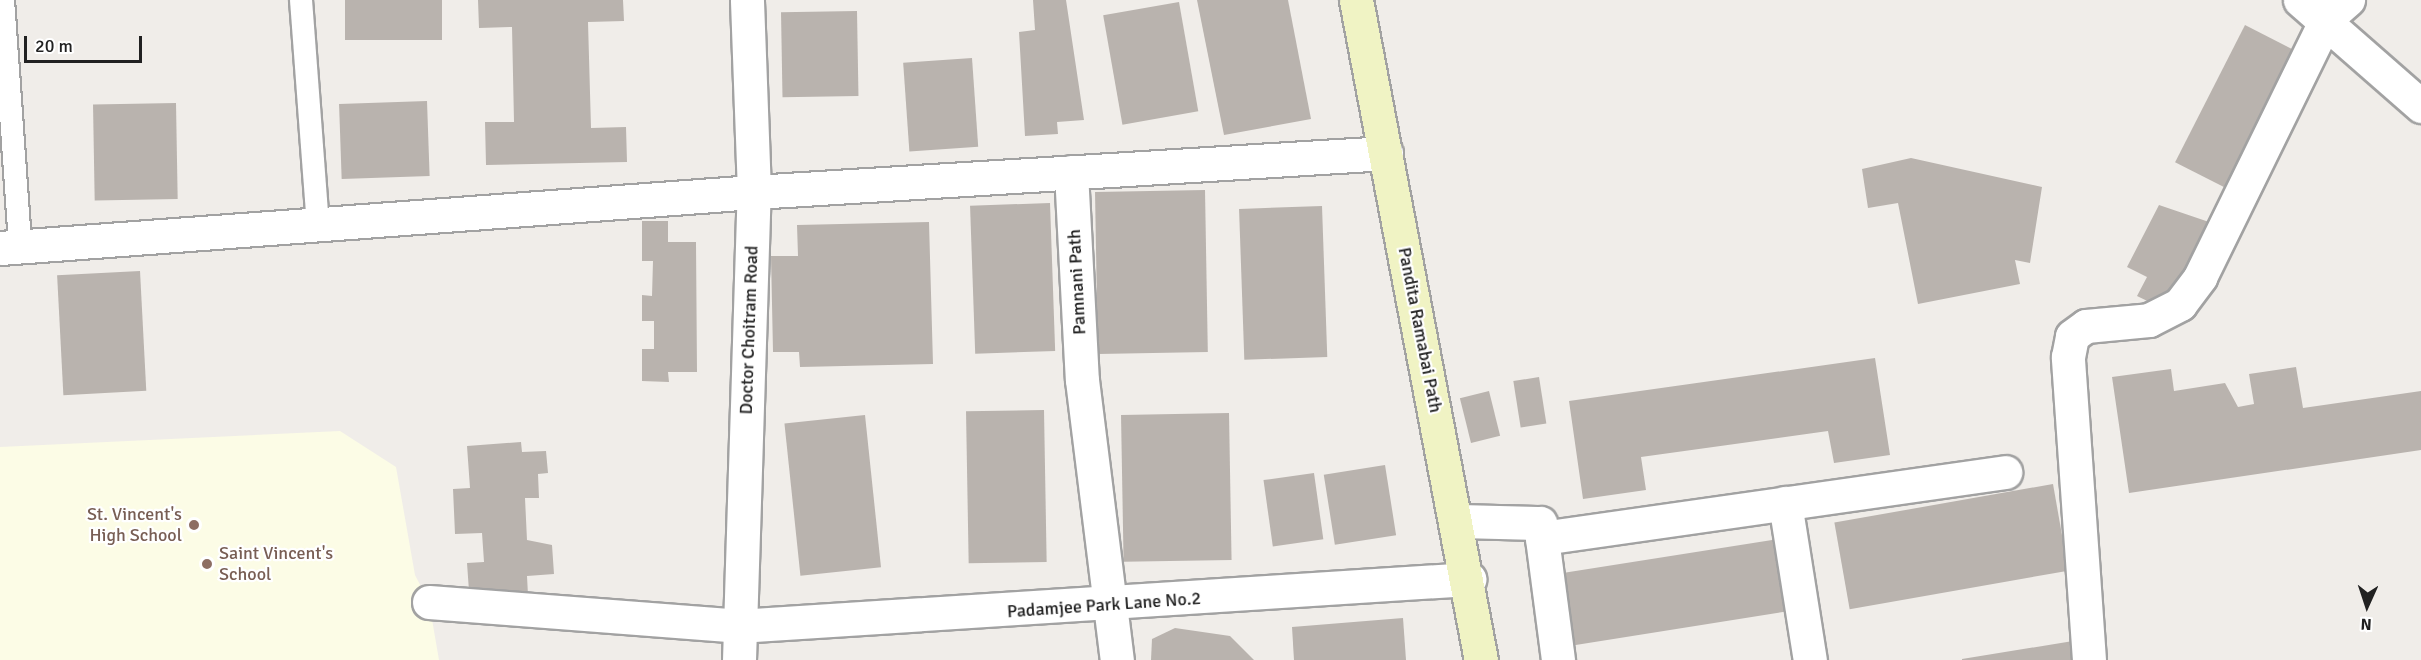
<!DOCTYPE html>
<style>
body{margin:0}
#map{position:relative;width:2421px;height:660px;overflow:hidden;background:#f0ede9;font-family:Signika,sans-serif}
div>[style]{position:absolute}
.education>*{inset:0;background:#fcfce6}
.building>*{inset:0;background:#b9b3ae;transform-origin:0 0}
.roads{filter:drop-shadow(2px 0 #a2a2a2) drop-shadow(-2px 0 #a2a2a2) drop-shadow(0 2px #a2a2a2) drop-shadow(0 -2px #a2a2a2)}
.lane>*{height:22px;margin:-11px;padding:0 11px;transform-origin:11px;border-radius:11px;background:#fff}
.street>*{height:33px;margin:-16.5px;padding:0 16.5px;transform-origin:16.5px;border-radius:16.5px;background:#fff}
.secondary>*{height:33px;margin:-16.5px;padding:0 16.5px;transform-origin:16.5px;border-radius:16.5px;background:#f0f3c4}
.dots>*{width:16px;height:16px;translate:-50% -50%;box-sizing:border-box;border:3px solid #fff;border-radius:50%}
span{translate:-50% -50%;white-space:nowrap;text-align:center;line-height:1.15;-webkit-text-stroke:4.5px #fff;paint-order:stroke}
.street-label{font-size:18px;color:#212121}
.education-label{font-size:18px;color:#785e54}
.right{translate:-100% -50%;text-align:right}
.left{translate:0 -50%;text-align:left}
.north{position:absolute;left:2337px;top:576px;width:60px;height:60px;-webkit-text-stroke:4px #fff;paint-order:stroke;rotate:183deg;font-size:16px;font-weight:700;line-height:24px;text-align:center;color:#212121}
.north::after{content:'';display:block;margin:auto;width:21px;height:27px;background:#212121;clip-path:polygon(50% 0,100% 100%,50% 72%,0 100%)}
.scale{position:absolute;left:24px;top:36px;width:118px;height:27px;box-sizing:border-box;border:3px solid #212121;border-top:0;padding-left:8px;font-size:18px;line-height:21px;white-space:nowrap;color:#212121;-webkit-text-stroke:4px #fff;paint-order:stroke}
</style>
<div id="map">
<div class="education">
<i style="clip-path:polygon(340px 431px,396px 467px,415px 575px,429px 602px,439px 660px,0 660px,0 447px)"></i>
</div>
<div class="building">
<i style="left:345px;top:0;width:97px;height:40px"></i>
<i style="clip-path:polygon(478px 0,623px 0,624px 21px,588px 22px,591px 128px,626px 127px,627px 162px,486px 165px,485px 122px,514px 122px,512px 27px,479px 28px)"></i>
<i style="clip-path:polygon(1033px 0,1066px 0,1084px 120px,1057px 122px,1058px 134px,1025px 136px,1019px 32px,1035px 30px)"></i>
<i style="clip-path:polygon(1197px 0,1288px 0,1311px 119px,1224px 135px)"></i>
<i style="left:1179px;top:2px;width:111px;height:77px;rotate:80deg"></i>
<i style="left:857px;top:11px;width:85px;height:76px;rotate:89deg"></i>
<i style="left:2245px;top:25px;width:57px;height:154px;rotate:27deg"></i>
<i style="left:972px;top:58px;width:89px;height:69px;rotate:86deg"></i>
<i style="left:427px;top:101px;width:75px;height:88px;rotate:88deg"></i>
<i style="left:176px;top:103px;width:96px;height:83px;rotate:89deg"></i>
<i style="clip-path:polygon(1911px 158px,2042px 187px,2030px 263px,2015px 260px,2020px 284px,1918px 304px,1898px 203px,1868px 208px,1862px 169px)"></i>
<i style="left:1205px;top:190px;width:162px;height:110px;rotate:89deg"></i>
<i style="left:1050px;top:203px;width:148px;height:80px;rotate:88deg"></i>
<i style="clip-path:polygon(2159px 205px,2209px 222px,2164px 309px,2137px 296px,2147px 277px,2127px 267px)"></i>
<i style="left:1322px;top:206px;width:151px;height:83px;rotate:88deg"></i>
<i style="clip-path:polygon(642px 221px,668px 221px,668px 242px,696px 242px,697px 372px,668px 372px,669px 382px,642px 381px,642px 349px,654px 349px,654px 321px,642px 321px,642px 295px,652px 296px,653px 261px,642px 261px)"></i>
<i style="clip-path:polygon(929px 222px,933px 364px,800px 367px,799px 352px,773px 352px,771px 256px,798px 256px,797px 225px)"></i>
<i style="left:140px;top:271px;width:120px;height:83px;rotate:87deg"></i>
<i style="clip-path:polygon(1875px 358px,1890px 455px,1834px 463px,1828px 431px,1641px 457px,1646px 490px,1583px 499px,1569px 401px)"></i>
<i style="clip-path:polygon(2296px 367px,2303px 408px,2421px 391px,2421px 450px,2129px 493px,2112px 377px,2171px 369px,2174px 391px,2225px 383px,2238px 407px,2254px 404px,2249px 374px)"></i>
<i style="left:1539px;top:377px;width:47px;height:26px;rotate:81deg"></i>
<i style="left:1489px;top:391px;width:46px;height:30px;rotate:76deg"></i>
<i style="left:1044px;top:410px;width:152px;height:78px;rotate:89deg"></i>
<i style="left:1229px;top:413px;width:147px;height:108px;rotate:89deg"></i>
<i style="left:865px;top:415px;width:153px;height:81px;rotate:84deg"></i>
<i style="clip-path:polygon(521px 442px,522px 452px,546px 451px,548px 473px,538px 474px,539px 498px,525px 498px,527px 540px,552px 545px,554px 574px,527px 576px,528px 595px,496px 597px,495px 589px,469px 591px,467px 563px,484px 562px,482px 533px,455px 534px,453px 489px,470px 488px,467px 446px)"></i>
<i style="left:1385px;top:465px;width:71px;height:62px;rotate:81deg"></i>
<i style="left:1314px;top:473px;width:67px;height:51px;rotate:82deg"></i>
<i style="left:2053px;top:484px;width:88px;height:222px;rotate:80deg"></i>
<i style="left:1784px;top:538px;width:73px;height:232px;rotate:81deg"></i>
<i style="clip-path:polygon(1403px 618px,1406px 660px,1294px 660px,1292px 627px)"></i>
<i style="clip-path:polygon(1175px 628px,1230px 636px,1254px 660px,1151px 660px,1152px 639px)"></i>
<i style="clip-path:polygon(2073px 641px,2076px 660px,1962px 660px,1962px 659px)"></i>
</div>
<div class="roads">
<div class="lane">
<i style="left:3px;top:0;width:247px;rotate:86deg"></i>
<i style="left:301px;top:0;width:225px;rotate:85.7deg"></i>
</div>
<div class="street">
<i style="left:2300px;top:0;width:161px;rotate:41.2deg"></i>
<i style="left:1071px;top:172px;width:208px;rotate:87deg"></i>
<i style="left:1082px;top:380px;width:282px;rotate:82.9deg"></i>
<i style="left:0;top:248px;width:756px;rotate:-4.25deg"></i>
<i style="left:754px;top:192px;width:633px;rotate:-3.53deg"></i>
<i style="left:1785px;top:503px;width:159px;rotate:81deg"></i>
<i style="left:1457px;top:521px;width:83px;rotate:1.4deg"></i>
<i style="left:1540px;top:523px;width:138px;rotate:82.5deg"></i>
<i style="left:1542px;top:538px;width:468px;rotate:-8.1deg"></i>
<i style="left:429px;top:602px;width:310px;rotate:4.4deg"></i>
<i style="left:738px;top:626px;width:733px;rotate:-3.68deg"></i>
<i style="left:739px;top:660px;width:468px;rotate:-88.2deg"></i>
<i style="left:754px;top:192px;width:192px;rotate:-92.1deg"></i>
<i style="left:2089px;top:660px;width:304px;rotate:-94deg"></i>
<i style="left:2068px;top:357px;width:21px;rotate:-79deg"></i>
<i style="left:2072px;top:336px;width:17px;rotate:-36deg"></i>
<i style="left:2086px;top:326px;width:63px;rotate:-5.4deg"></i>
<i style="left:2149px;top:320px;width:35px;rotate:-27deg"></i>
<i style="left:2180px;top:304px;width:34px;rotate:-53deg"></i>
<i style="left:2200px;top:277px;width:288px;rotate:-63.9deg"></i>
<i style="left:2327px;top:18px;width:28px;rotate:-41deg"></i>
</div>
<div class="secondary">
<i style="left:1356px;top:0;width:672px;rotate:79.28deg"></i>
</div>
</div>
<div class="dots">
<i style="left:194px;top:525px;background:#8d6e63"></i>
<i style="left:207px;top:564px;background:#8d6e63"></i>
</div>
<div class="street-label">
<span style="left:1077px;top:282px;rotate:-93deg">Pamnani Path</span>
<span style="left:749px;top:330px;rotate:-88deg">Doctor Choitram Road</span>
<span style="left:1420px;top:330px;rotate:79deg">Pandita Ramabai Path</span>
<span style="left:1104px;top:605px;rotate:-4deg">Padamjee Park Lane No.2</span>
</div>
<div class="education-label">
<span class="right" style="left:182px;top:525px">St. Vincent's<br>High School</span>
<span class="left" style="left:219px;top:564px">Saint Vincent's<br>School</span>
</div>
<div class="north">N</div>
<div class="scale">20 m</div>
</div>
